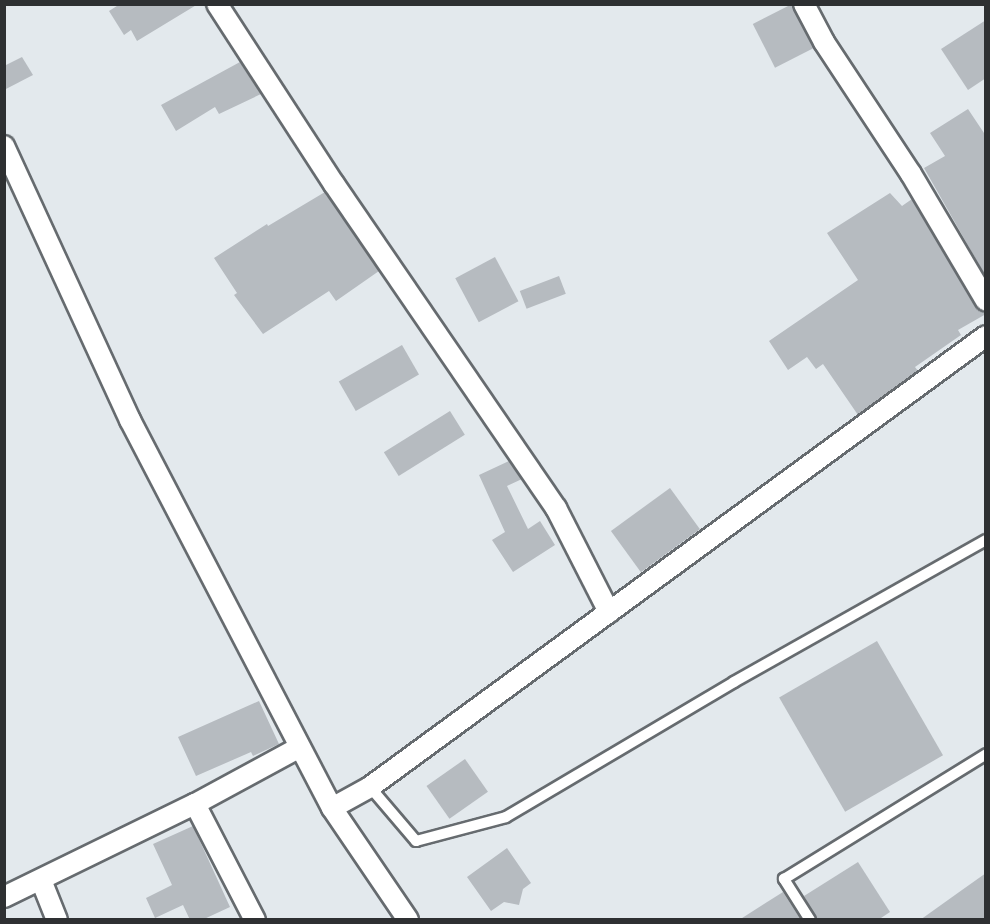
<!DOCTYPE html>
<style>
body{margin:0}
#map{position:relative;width:990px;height:924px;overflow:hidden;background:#e3e9ed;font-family:"Varela Round",sans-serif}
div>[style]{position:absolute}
.building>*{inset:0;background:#b6bbc0;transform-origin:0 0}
.roads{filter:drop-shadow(2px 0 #666b6f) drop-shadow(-2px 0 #666b6f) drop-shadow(0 2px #666b6f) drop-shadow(0 -2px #666b6f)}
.service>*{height:10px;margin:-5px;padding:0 5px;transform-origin:5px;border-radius:5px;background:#fff}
.minor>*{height:20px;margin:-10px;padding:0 10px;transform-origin:10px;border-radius:10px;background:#fff}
span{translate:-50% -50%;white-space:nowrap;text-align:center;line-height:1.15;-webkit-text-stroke:4.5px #e3e9ed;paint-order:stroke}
.frame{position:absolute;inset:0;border:6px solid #2e3032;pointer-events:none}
</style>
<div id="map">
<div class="building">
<i style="clip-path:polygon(120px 4px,198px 4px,137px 41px,131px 30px,124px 35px,109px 11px)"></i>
<i style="left:792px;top:4px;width:49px;height:44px;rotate:63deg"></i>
<i style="clip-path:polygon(986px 20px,986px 78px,968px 90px,941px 49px)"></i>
<i style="clip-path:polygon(22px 57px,33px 75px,4px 90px,4px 66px)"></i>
<i style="clip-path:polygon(240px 62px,261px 94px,219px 114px,215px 107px,176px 131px,161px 105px)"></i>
<i style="clip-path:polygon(968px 109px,986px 136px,986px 277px,924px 168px,945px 156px,930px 133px)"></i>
<i style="clip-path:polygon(325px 192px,379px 271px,336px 301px,329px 291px,263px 334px,234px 295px,237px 293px,214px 258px,267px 224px,268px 226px)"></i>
<i style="clip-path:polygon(890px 193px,902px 206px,912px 199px,976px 307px,986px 314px,958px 330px,961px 335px,915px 367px,918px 371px,858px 415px,823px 364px,816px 369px,807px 357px,788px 370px,769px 341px,858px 280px,827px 233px)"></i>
<i style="left:495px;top:257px;width:50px;height:45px;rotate:62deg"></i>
<i style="left:559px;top:276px;width:19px;height:42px;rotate:69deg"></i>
<i style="left:402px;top:345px;width:34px;height:73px;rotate:60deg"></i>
<i style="left:450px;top:411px;width:28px;height:78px;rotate:58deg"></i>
<i style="clip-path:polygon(509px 461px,522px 479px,507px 486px,528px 529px,540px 521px,555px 545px,513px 572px,492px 540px,505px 532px,479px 475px)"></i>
<i style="left:670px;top:488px;width:51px;height:73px;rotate:54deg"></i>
<i style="left:877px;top:641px;width:132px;height:113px;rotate:60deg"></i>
<i style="clip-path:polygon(259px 701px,279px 744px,253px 756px,251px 752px,196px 776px,178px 737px)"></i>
<i style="left:465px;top:759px;width:40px;height:47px;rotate:55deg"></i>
<i style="clip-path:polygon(193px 826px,230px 907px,202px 920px,190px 920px,183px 905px,155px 918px,146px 898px,172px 885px,153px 844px)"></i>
<i style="clip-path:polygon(507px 848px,531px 883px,523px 889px,519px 905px,504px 902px,491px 911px,467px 877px)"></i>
<i style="clip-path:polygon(858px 862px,890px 912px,878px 920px,817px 920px,804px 896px)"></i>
<i style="clip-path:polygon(986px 873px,986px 920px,920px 920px,962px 890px)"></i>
<i style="clip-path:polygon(783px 892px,801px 920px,739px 920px)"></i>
</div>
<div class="roads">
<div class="service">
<i style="left:370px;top:787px;width:71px;rotate:49.6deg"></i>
<i style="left:416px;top:841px;width:93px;rotate:-14.9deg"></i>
<i style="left:506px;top:817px;width:265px;rotate:-30.6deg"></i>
<i style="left:734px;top:682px;width:289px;rotate:-29.4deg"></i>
<i style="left:810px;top:920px;width:49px;rotate:-122.4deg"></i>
<i style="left:784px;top:879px;width:238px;rotate:-31.7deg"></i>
</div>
<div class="minor">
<i style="left:217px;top:4px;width:215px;rotate:57deg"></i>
<i style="left:334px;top:184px;width:393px;rotate:55.6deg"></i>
<i style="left:556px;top:508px;width:117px;rotate:63deg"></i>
<i style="left:804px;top:4px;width:43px;rotate:62.2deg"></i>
<i style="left:824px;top:42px;width:158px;rotate:56.6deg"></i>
<i style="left:911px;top:174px;width:147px;rotate:59.4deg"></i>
<i style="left:4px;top:146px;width:302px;rotate:65.3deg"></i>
<i style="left:130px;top:420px;width:437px;rotate:62.5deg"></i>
<i style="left:332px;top:808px;width:135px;rotate:55.8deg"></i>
<i style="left:195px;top:804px;width:131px;rotate:62.7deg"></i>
<i style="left:332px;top:808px;width:43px;rotate:-28.9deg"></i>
<i style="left:370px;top:787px;width:763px;rotate:-36.21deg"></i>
<i style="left:41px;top:880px;width:43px;rotate:68.2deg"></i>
<i style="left:4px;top:897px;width:212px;rotate:-26deg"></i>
<i style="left:195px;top:804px;width:119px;rotate:-28.5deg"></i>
</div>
</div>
<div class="frame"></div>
</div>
